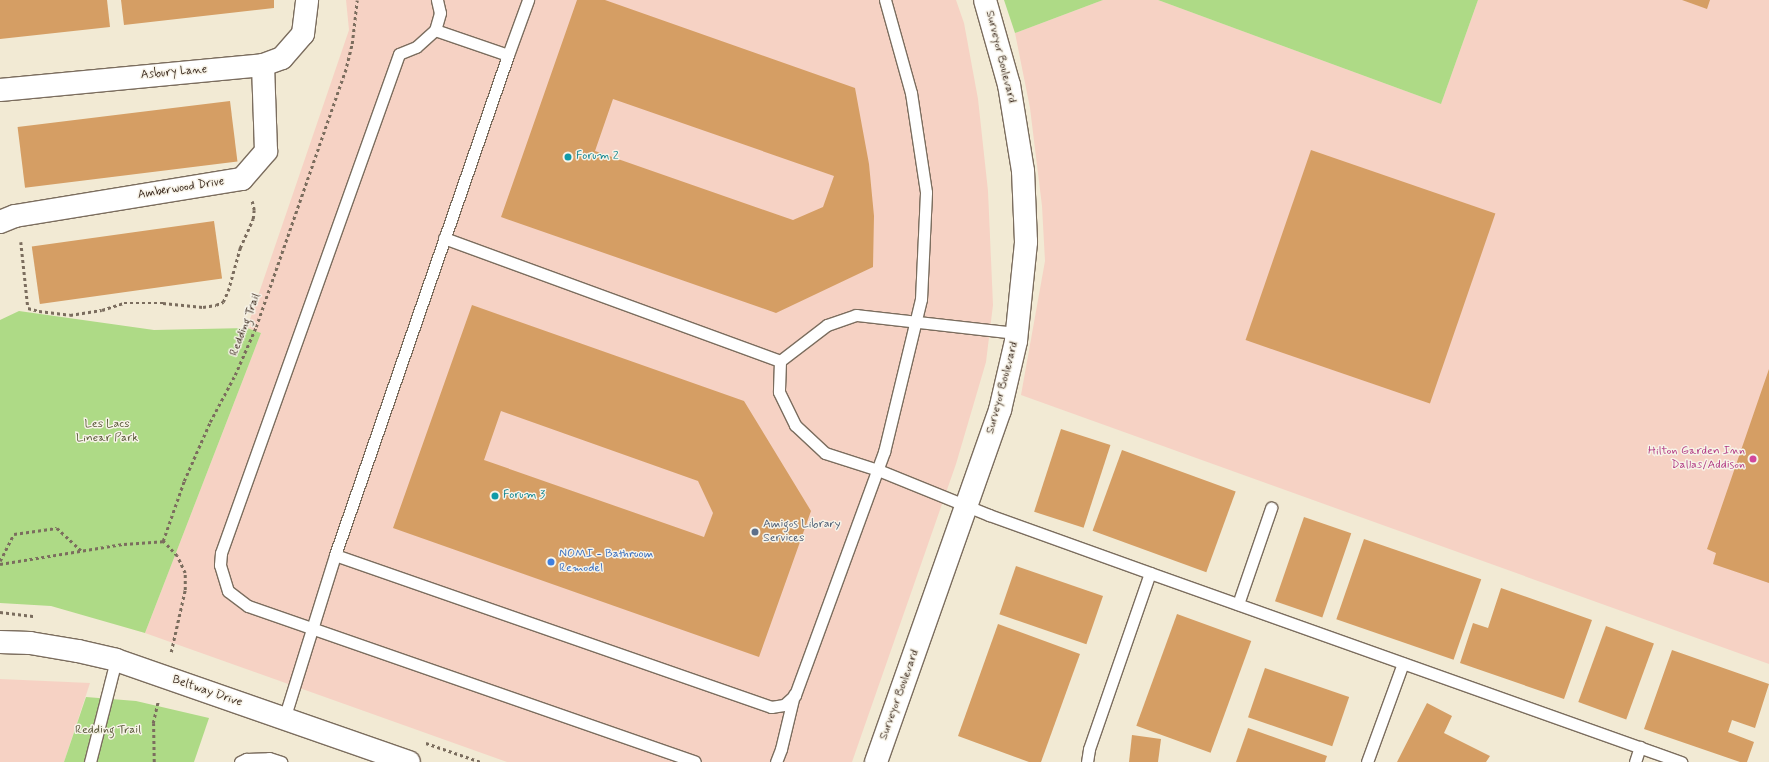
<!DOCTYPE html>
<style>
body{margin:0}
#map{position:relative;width:1769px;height:762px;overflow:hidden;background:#f2ead4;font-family:Mynerve,sans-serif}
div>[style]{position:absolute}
.built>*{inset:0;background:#f6d2c4}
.green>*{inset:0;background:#aeda86}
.building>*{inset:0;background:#d59e64;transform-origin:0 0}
.path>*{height:2.5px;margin-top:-1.25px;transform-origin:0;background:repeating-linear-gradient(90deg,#7b6d5e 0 3px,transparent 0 6px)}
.roads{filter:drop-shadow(1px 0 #7b6d5e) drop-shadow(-1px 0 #7b6d5e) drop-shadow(0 1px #7b6d5e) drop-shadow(0 -1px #7b6d5e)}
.service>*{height:11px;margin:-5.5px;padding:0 5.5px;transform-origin:5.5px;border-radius:5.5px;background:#fff}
.minor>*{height:22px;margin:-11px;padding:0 11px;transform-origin:11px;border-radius:11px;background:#fff}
.tertiary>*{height:22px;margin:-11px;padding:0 11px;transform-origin:11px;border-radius:11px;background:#fff}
.dots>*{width:11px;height:11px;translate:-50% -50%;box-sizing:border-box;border:2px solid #f7f3e8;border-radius:50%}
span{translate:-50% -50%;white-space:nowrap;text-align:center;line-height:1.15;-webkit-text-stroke:3px #f7f3e8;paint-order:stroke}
.street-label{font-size:12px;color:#3b2a1e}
.culture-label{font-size:12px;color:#0d838f}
.left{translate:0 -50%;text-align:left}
.park-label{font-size:12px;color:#585638}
.hotel-label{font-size:12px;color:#b23c85}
.right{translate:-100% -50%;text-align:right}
.service-label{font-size:12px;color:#4e5e75}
.shop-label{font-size:12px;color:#366cbe}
</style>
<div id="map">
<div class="built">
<i style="clip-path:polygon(346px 0,956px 0,964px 23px,978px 99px,988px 191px,993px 305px,986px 362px,956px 464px,852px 762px,507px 762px,145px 633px,261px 333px,247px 328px,349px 30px)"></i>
<i style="clip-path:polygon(1103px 0,1158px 0,1441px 104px,1478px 0,1769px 0,1769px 664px,1021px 395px,1045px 261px,1042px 206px,1030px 108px,1015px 33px)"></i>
<i style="clip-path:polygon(0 679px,90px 683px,64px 762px,0 762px)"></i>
</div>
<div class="green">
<i style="clip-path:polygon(1004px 0,1103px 0,1015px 33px)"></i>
<i style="clip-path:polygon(1158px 0,1478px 0,1441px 104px)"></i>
<i style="clip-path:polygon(19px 311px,154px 330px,247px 328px,261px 333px,145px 633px,51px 606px,0 603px,0 320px)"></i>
<i style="clip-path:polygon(86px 697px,136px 701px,209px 718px,194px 762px,64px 762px)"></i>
</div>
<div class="building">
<i style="clip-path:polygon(0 0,107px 0,110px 27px,0 39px)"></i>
<i style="clip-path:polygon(121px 0,274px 0,274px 8px,124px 25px)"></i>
<i style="clip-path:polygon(evenodd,577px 0,605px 0,855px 88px,869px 164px,874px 216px,873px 267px,776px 313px,501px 217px,577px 0,613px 99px,834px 176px,823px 207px,793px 220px,595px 151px,613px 99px)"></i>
<i style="clip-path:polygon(1682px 0,1710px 0,1707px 9px)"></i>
<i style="left:230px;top:101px;width:61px;height:214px;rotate:83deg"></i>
<i style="left:1311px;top:150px;width:195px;height:201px;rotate:19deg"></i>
<i style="left:214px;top:221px;width:58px;height:184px;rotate:82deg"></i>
<i style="clip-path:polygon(evenodd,472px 305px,744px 401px,811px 511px,759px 657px,393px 528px,472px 305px,501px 411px,698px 481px,713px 513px,704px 537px,484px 460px,501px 411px)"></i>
<i style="clip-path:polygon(1769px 369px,1769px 583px,1713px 564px,1716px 553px,1707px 549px)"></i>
<i style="left:1061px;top:429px;width:52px;height:87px;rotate:18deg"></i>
<i style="left:1122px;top:450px;width:121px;height:86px;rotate:20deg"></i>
<i style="left:1304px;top:517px;width:50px;height:89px;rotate:19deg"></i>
<i style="left:1364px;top:539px;width:124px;height:85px;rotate:19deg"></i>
<i style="left:1016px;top:566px;width:92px;height:51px;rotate:19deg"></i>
<i style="clip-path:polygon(1501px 588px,1592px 620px,1564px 699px,1460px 663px,1473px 623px,1488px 628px)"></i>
<i style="left:1177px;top:614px;width:79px;height:119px;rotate:20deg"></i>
<i style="clip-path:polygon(998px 624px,1080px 654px,1041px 762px,1029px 762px,958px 736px)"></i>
<i style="left:1606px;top:626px;width:51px;height:81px;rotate:20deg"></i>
<i style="clip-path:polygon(1672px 650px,1769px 684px,1755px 728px,1732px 720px,1728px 732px,1754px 742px,1747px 762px,1740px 762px,1644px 729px)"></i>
<i style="left:1265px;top:668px;width:89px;height:52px;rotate:19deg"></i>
<i style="clip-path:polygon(1427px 703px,1452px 716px,1444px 733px,1490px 756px,1486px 762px,1397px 762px)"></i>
<i style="clip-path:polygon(1248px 728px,1327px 756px,1325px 762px,1236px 762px)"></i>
<i style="clip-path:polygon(1132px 735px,1161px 739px,1158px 762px,1129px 762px)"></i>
</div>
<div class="path">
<i style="left:21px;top:242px;width:66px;rotate:83.9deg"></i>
<i style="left:28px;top:308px;width:11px;rotate:15deg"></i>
<i style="left:39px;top:311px;width:31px;rotate:7deg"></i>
<i style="left:70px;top:315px;width:32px;rotate:-9deg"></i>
<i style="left:102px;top:310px;width:23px;rotate:-18deg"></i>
<i style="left:124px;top:303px;width:39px"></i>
<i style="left:163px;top:303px;width:40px;rotate:5.7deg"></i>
<i style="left:203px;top:307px;width:13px;rotate:-9deg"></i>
<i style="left:216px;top:305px;width:8px;rotate:-23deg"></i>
<i style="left:223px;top:302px;width:12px;rotate:-66deg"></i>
<i style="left:228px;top:291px;width:45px;rotate:-74.4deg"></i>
<i style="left:240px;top:248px;width:32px;rotate:-66deg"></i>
<i style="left:253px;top:219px;width:9px;rotate:-84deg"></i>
<i style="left:254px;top:210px;width:9px;rotate:-103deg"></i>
<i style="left:0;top:561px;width:30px;rotate:-63deg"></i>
<i style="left:14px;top:534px;width:43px;rotate:-7.9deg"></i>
<i style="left:57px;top:528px;width:33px;rotate:43deg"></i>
<i style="left:0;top:564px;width:126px;rotate:-9.2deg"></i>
<i style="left:124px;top:544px;width:39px;rotate:-4deg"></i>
<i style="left:0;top:612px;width:35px;rotate:7deg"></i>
<i style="left:171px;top:652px;width:64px;rotate:-77.3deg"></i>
<i style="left:185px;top:590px;width:17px;rotate:-90deg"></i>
<i style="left:185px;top:573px;width:19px;rotate:-115deg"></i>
<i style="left:177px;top:556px;width:21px;rotate:-133deg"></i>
<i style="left:163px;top:541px;width:64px;rotate:-70.7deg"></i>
<i style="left:184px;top:481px;width:64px;rotate:-66.2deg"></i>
<i style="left:210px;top:422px;width:53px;rotate:-62deg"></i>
<i style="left:235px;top:375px;width:52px;rotate:-66.4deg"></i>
<i style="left:256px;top:327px;width:270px;rotate:-70.8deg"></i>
<i style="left:345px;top:72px;width:29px;rotate:-76deg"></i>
<i style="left:352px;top:44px;width:44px;rotate:-83.5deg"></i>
<i style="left:426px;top:743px;width:58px;rotate:19.1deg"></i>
<i style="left:154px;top:762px;width:39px;rotate:-91deg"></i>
<i style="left:153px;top:723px;width:23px;rotate:-77deg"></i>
</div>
<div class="roads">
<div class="service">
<i style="left:437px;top:0;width:13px;rotate:77deg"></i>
<i style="left:440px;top:13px;width:18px;rotate:106deg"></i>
<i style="left:435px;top:30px;width:25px;rotate:138deg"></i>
<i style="left:416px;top:47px;width:18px;rotate:158deg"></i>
<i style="left:399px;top:54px;width:530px;rotate:109.63deg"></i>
<i style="left:221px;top:553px;width:12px;rotate:95deg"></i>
<i style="left:220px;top:565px;width:27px;rotate:73deg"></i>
<i style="left:228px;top:591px;width:25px;rotate:37deg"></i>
<i style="left:248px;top:606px;width:473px;rotate:19.2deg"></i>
<i style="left:435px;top:30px;width:77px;rotate:18.9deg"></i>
<i style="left:508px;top:55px;width:59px;rotate:-70deg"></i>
<i style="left:444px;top:238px;width:358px;rotate:20.1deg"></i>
<i style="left:780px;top:361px;width:59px;rotate:-37.5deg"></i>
<i style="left:827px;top:325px;width:31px;rotate:-19deg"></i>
<i style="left:856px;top:315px;width:162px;rotate:6.4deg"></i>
<i style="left:780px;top:361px;width:31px;rotate:92deg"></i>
<i style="left:779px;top:392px;width:37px;rotate:64deg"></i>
<i style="left:795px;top:425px;width:41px;rotate:43deg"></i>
<i style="left:825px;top:453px;width:56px;rotate:17.8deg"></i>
<i style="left:878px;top:470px;width:120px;rotate:22.1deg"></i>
<i style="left:989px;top:515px;width:171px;rotate:19.8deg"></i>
<i style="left:1150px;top:573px;width:564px;rotate:19.59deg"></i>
<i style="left:335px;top:555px;width:529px;rotate:-70.91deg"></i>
<i style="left:1238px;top:604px;width:102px;rotate:-71deg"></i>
<i style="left:284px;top:719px;width:172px;rotate:-72.7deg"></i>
<i style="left:335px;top:555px;width:462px;rotate:19.2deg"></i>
<i style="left:771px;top:707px;width:13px;rotate:-9deg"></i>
<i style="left:784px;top:705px;width:15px;rotate:-42deg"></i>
<i style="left:795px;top:695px;width:259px;rotate:-69.9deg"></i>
<i style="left:884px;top:452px;width:157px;rotate:-76.4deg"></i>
<i style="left:921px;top:299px;width:107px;rotate:-87.3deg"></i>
<i style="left:926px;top:192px;width:100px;rotate:-98.6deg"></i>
<i style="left:911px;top:93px;width:97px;rotate:-105.6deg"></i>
<i style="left:90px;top:762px;width:105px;rotate:-75.7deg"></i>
<i style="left:240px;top:762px;width:7px;rotate:-27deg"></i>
<i style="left:246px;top:759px;width:23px;rotate:-2deg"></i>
<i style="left:269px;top:758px;width:13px;rotate:18deg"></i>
<i style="left:776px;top:762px;width:14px;rotate:-69deg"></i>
<i style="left:781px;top:749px;width:56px;rotate:-76.5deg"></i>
<i style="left:1087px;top:762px;width:13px;rotate:-81deg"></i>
<i style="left:1089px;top:749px;width:186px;rotate:-70.9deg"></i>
<i style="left:1367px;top:762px;width:105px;rotate:-70deg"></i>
<i style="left:1635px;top:762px;width:16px;rotate:-72deg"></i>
</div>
<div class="minor">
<i style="left:0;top:90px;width:264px;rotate:-5.4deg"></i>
<i style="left:263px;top:65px;width:20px;rotate:-20deg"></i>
<i style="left:282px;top:58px;width:32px;rotate:-49deg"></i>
<i style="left:303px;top:34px;width:34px;rotate:-83deg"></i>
<i style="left:0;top:222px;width:16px;rotate:-22deg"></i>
<i style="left:15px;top:216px;width:230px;rotate:-9.3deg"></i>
<i style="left:242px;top:179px;width:37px;rotate:-49deg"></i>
<i style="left:266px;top:151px;width:86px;rotate:-92deg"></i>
<i style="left:876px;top:762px;width:373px;rotate:-70.6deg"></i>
<i style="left:1000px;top:410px;width:71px;rotate:-76.9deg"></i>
<i style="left:1016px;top:341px;width:100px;rotate:-84.2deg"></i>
<i style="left:1026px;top:242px;width:71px;rotate:-92.4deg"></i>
<i style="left:1023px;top:171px;width:87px;rotate:-99.2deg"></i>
<i style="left:1009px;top:85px;width:88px;rotate:-105.8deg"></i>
</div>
<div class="tertiary">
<i style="left:0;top:642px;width:30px;rotate:2deg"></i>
<i style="left:30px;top:643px;width:49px;rotate:9.5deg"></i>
<i style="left:78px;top:651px;width:39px;rotate:13deg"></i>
<i style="left:116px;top:660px;width:310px;rotate:19.2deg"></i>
</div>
</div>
<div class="dots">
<i style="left:568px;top:157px;background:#0f9aa8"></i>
<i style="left:1753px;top:459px;background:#d1479c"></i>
<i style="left:495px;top:496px;background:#0f9aa8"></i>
<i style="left:755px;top:532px;background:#5c6f8a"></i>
<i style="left:551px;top:562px;background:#3f7fe0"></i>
</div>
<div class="street-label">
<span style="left:1000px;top:57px;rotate:76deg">Surveyor Boulevard</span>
<span style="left:174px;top:73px;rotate:-5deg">Asbury Lane</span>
<span style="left:181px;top:189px;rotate:-9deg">Amberwood Drive</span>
<span style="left:246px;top:325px;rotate:-69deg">Redding Trail</span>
<span style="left:1003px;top:388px;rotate:-75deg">Surveyor Boulevard</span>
<span style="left:207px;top:692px;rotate:19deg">Beltway Drive</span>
<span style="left:900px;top:695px;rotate:-70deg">Surveyor Boulevard</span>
</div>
<div class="culture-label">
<span class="left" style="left:576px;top:157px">Forum 2</span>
<span class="left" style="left:503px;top:496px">Forum 3</span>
</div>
<div class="park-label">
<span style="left:107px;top:432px">Les Lacs<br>Linear Park</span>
<span style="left:108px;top:731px">Redding Trail</span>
</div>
<div class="hotel-label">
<span class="right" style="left:1745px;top:459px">Hilton Garden Inn<br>Dallas/Addison</span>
</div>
<div class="service-label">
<span class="left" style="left:763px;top:532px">Amigos Library<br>Services</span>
</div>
<div class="shop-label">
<span class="left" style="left:559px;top:562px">NOMI - Bathroom<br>Remodel</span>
</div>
</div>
